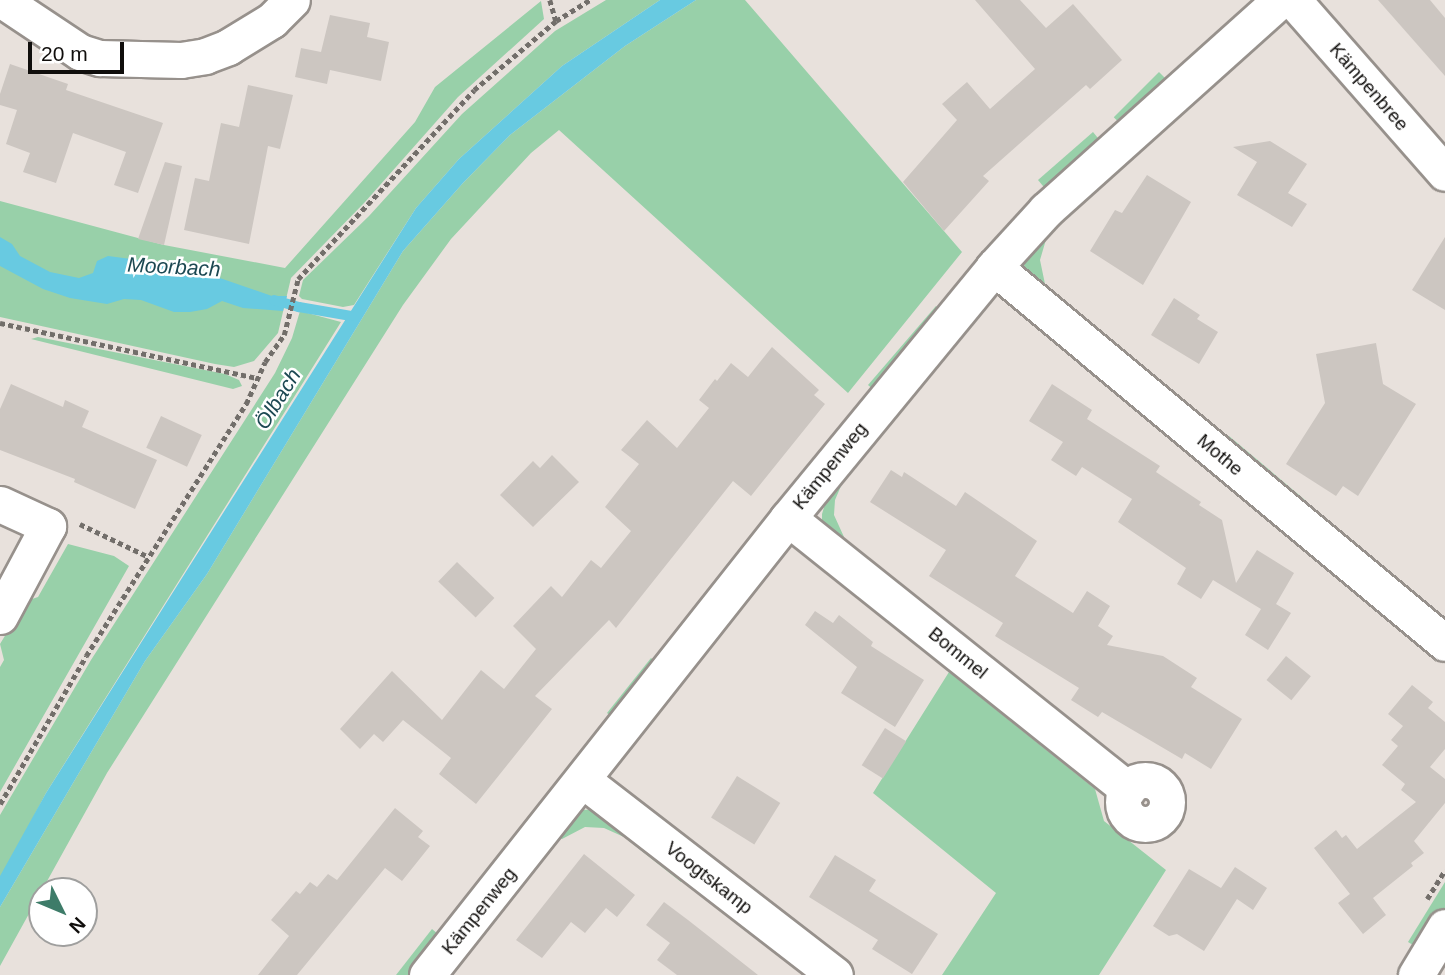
<!DOCTYPE html>
<meta charset="utf-8">
<style>
body{margin:0}
#map{position:relative;width:1445px;height:975px;overflow:hidden;background:#e8e1dc;font-family:Arial,sans-serif}
div>[style]{position:absolute}
.green>*{inset:0;background:#98d0a9;transform-origin:0 0}
.water>*{inset:0;background:#68cae1}
.stream>*{height:10px;margin:-5px;padding:0 5px;transform-origin:5px;border-radius:5px;background:#68cae1}
.building>*{inset:0;background:#ccc6c1;transform-origin:0 0}
.path>*{height:4.5px;margin-top:-2.25px;transform-origin:0;background:repeating-linear-gradient(90deg,#726e6a 0 5px,transparent 0 8.5px)}
.roads{filter:drop-shadow(2px 0 #97918c) drop-shadow(-2px 0 #97918c) drop-shadow(0 2px #97918c) drop-shadow(0 -2px #97918c)}
.minor>*{height:35px;margin:-17.5px;padding:0 17.5px;transform-origin:17.5px;border-radius:17.5px;background:#fff}
.minor>.ring{margin:-17.5px;padding:0;box-sizing:content-box;background:none;border:35px solid #fff;border-radius:50%}
span{translate:-50% -50%;white-space:nowrap;text-align:center;line-height:1.15;-webkit-text-stroke:5px #fff;paint-order:stroke}
.street-label{font-size:19px;color:#100e0c}
.water-label{font-size:21px;color:#1c4852;font-style:italic}
.north{position:absolute;left:28px;top:877px;width:70px;height:70px;box-sizing:border-box;background:#fff;border:2px solid #9f9f9e;border-radius:50%;rotate:133deg;font-size:19px;font-weight:700;line-height:28px;text-align:center;color:#100e0c}
.north::after{content:'';display:block;margin:auto;width:24px;height:32px;background:#3e7c69;clip-path:polygon(50% 0,100% 100%,50% 72%,0 100%)}
.scale{position:absolute;left:28px;top:42px;width:96px;height:32px;box-sizing:border-box;border:4px solid #100e0c;border-top:0;padding-left:9px;font-size:21px;line-height:24px;white-space:nowrap;color:#100e0c;-webkit-text-stroke:5px #fff;paint-order:stroke}
</style>
<div id="map">
<div class="green">
<i style="clip-path:polygon(606px 0,660px 0,562px 66px,459px 159px,416px 208px,354px 305px,343px 307px,302px 299px,299px 296px,303px 280px,369px 216px,462px 114px,555px 31px)"></i>
<i style="clip-path:polygon(696px 0,745px 0,962px 252px,848px 393px,559px 130px,531px 153px,451px 239px,403px 305px,107px 773px,0 966px,0 907px,145px 661px,207px 574px,403px 251px,463px 183px,510px 135px,625px 46px)"></i>
<i style="clip-path:polygon(541px 1px,544px 19px,458px 97px,365px 202px,291px 278px,278px 333px,254px 361px,234px 367px,215px 364px,0 317px,0 201px,164px 245px,285px 268px,415px 122px,435px 87px)"></i>
<i style="left:1159px;top:72px;width:17px;height:64px;rotate:45deg"></i>
<i style="clip-path:polygon(1093px 132px,1102px 143px,1049px 189px,1043px 186px,1038px 180px)"></i>
<i style="clip-path:polygon(1050px 226px,1040px 260px,1045px 284px,1039px 291px,1025px 275px,1024px 266px,1026px 256px)"></i>
<i style="clip-path:polygon(936px 306px,945px 315px,881px 396px,868px 385px)"></i>
<i style="clip-path:polygon(300px 311px,341px 322px,46px 793px,0 881px,0 815px,91px 660px,275px 373px,292px 338px)"></i>
<i style="clip-path:polygon(38px 337px,225px 374px,239px 380px,242px 386px,233px 389px,31px 339px)"></i>
<i style="left:1229px;top:436px;width:99px;height:9px;rotate:40deg"></i>
<i style="clip-path:polygon(841px 486px,835px 500px,834px 515px,844px 537px,838px 545px,822px 525px,822px 514px,825px 504px)"></i>
<i style="clip-path:polygon(68px 544px,114px 556px,129px 566px,0 792px,0 667px,4px 660px,0 644px,26px 601px,38px 597px)"></i>
<i style="clip-path:polygon(651px 658px,662px 667px,612px 717px,607px 713px)"></i>
<i style="clip-path:polygon(949px 672px,1095px 789px,1104px 821px,1166px 870px,1099px 975px,942px 975px,996px 893px,873px 793px)"></i>
<i style="clip-path:polygon(596px 809px,687px 874px,681px 882px,624px 837px,604px 828px,585px 827px,562px 839px,558px 836px,570px 820px,583px 810px)"></i>
<i style="clip-path:polygon(1445px 882px,1445px 911px,1418px 948px,1408px 942px)"></i>
<i style="clip-path:polygon(432px 929px,445px 940px,416px 975px,396px 975px)"></i>
</div>
<div class="water">
<i style="clip-path:polygon(660px 0,696px 0,625px 46px,510px 135px,463px 183px,403px 251px,207px 574px,145px 661px,0 907px,0 876px,46px 793px,416px 208px,459px 159px,562px 66px)"></i>
<i style="clip-path:polygon(0 237px,12px 244px,20px 256px,50px 272px,79px 278px,93px 273px,97px 261px,108px 256px,185px 266px,272px 296px,287px 296px,283px 311px,243px 308px,222px 301px,207px 309px,190px 312px,174px 312px,141px 300px,124px 299px,107px 304px,70px 298px,43px 289px,0 266px)"></i>
</div>
<div class="stream">
<i style="left:274px;top:300px;width:26px;rotate:16deg"></i>
<i style="left:299px;top:307px;width:53px;rotate:9.8deg"></i>
</div>
<div class="building">
<i style="clip-path:polygon(975px 0,1020px 0,1046px 28px,1073px 4px,1122px 60px,1090px 89px,1086px 85px,983px 176px,989px 181px,944px 231px,903px 182px,957px 120px,942px 104px,967px 82px,990px 109px,1035px 69px)"></i>
<i style="clip-path:polygon(1378px 0,1430px 0,1445px 18px,1445px 76px)"></i>
<i style="clip-path:polygon(330px 15px,370px 23px,367px 37px,389px 42px,381px 81px,330px 70px,327px 84px,295px 77px,301px 48px,321px 52px)"></i>
<i style="clip-path:polygon(10px 64px,68px 84px,66px 90px,163px 123px,138px 193px,114px 185px,126px 152px,73px 133px,56px 183px,23px 172px,30px 153px,6px 144px,17px 110px,0 105px,0 94px)"></i>
<i style="clip-path:polygon(248px 85px,293px 95px,280px 149px,268px 146px,249px 244px,184px 230px,195px 178px,209px 181px,221px 123px,239px 127px)"></i>
<i style="clip-path:polygon(1270px 141px,1307px 164px,1288px 193px,1307px 204px,1292px 227px,1237px 195px,1257px 162px,1233px 147px)"></i>
<i style="clip-path:polygon(165px 162px,182px 166px,164px 245px,138px 239px)"></i>
<i style="clip-path:polygon(1147px 175px,1191px 202px,1143px 285px,1090px 251px,1115px 210px,1122px 213px)"></i>
<i style="clip-path:polygon(1445px 237px,1445px 310px,1412px 290px)"></i>
<i style="clip-path:polygon(1174px 298px,1200px 315px,1197px 319px,1218px 332px,1199px 364px,1151px 335px)"></i>
<i style="clip-path:polygon(1376px 343px,1383px 384px,1416px 404px,1358px 496px,1343px 486px,1336px 496px,1286px 464px,1325px 403px,1316px 354px)"></i>
<i style="clip-path:polygon(772px 347px,819px 390px,814px 395px,825px 404px,751px 496px,733px 481px,616px 628px,609px 620px,535px 696px,552px 709px,476px 804px,439px 774px,451px 758px,403px 720px,383px 742px,374px 734px,360px 749px,340px 729px,392px 671px,442px 720px,481px 670px,504px 689px,536px 649px,513px 626px,551px 586px,562px 597px,591px 560px,601px 568px,631px 531px,605px 507px,639px 464px,621px 450px,647px 420px,677px 448px,709px 408px,699px 400px,715px 379px,717px 381px,731px 363px,748px 377px)"></i>
<i style="clip-path:polygon(11px 384px,63px 407px,65px 400px,89px 411px,82px 427px,157px 460px,135px 509px,74px 482px,75px 479px,0 450px,0 409px)"></i>
<i style="clip-path:polygon(1052px 384px,1092px 410px,1087px 419px,1160px 466px,1156px 472px,1201px 502px,1199px 505px,1222px 520px,1236px 583px,1257px 550px,1294px 573px,1276px 604px,1291px 613px,1268px 650px,1245px 635px,1261px 609px,1213px 580px,1201px 599px,1177px 584px,1186px 568px,1118px 522px,1132px 499px,1082px 467px,1076px 476px,1051px 460px,1063px 442px,1029px 421px)"></i>
<i style="left:161px;top:416px;width:45px;height:35px;rotate:25deg"></i>
<i style="clip-path:polygon(552px 455px,579px 482px,533px 527px,500px 495px,533px 461px,540px 468px)"></i>
<i style="clip-path:polygon(891px 470px,902px 477px,904px 472px,956px 506px,965px 492px,1037px 541px,1015px 576px,1073px 613px,1087px 591px,1110px 606px,1098px 626px,1113px 636px,1107px 645px,1163px 656px,1197px 678px,1191px 687px,1242px 719px,1211px 769px,1185px 753px,1182px 759px,1102px 712px,1098px 717px,1071px 700px,1079px 688px,995px 636px,1003px 623px,929px 576px,946px 550px,870px 502px)"></i>
<i style="left:457px;top:562px;width:52px;height:27px;rotate:44deg"></i>
<i style="clip-path:polygon(815px 611px,833px 623px,839px 615px,873px 642px,871px 646px,924px 680px,895px 727px,841px 693px,857px 667px,805px 625px)"></i>
<i style="left:1286px;top:656px;width:32px;height:31px;rotate:39deg"></i>
<i style="clip-path:polygon(1412px 685px,1433px 702px,1428px 708px,1445px 722px,1445px 749px,1430px 767px,1445px 779px,1445px 803px,1414px 841px,1424px 853px,1411px 863px,1413px 866px,1373px 898px,1386px 915px,1363px 934px,1338px 903px,1350px 894px,1314px 848px,1336px 830px,1342px 838px,1346px 835px,1357px 849px,1416px 802px,1401px 790px,1405px 784px,1382px 765px,1398px 746px,1391px 740px,1403px 726px,1388px 714px)"></i>
<i style="left:885px;top:728px;width:25px;height:44px;rotate:32deg"></i>
<i style="left:737px;top:776px;width:51px;height:49px;rotate:32deg"></i>
<i style="clip-path:polygon(395px 808px,423px 831px,418px 837px,430px 846px,402px 881px,385px 868px,297px 975px,258px 975px,289px 936px,271px 920px,296px 891px,300px 894px,310px 882px,317px 887px,328px 874px,337px 880px)"></i>
<i style="clip-path:polygon(584px 854px,635px 895px,617px 917px,606px 908px,585px 933px,571px 922px,542px 958px,516px 940px)"></i>
<i style="clip-path:polygon(835px 855px,876px 880px,869px 891px,938px 934px,912px 974px,872px 949px,878px 940px,809px 897px)"></i>
<i style="clip-path:polygon(1235px 867px,1267px 888px,1253px 910px,1237px 899px,1204px 951px,1177px 934px,1169px 936px,1153px 926px,1189px 869px,1221px 888px)"></i>
<i style="clip-path:polygon(664px 902px,688px 920px,758px 975px,677px 975px,657px 960px,670px 943px,646px 925px)"></i>
</div>
<div class="path">
<i style="left:550px;top:0;width:22px;rotate:74deg"></i>
<i style="left:0;top:323px;width:262px;rotate:12.1deg"></i>
<i style="left:80px;top:524px;width:76px;rotate:25.6deg"></i>
<i style="left:0;top:804px;width:171px;rotate:-59.8deg"></i>
<i style="left:86px;top:656px;width:299px;rotate:-57.6deg"></i>
<i style="left:246px;top:404px;width:46px;rotate:-65.7deg"></i>
<i style="left:265px;top:362px;width:33px;rotate:-55deg"></i>
<i style="left:284px;top:335px;width:58px;rotate:-76deg"></i>
<i style="left:298px;top:279px;width:258px;rotate:-47deg"></i>
<i style="left:474px;top:90px;width:107px;rotate:-40.1deg"></i>
<i style="left:556px;top:21px;width:40px;rotate:-32deg"></i>
<i style="left:1427px;top:899px;width:34px;rotate:-58deg"></i>
</div>
<div class="roads">
<div class="minor">
<i style="left:2px;top:0;width:94px;rotate:33.7deg"></i>
<i style="left:80px;top:52px;width:21px;rotate:17deg"></i>
<i style="left:100px;top:58px;width:81px;rotate:1.4deg"></i>
<i style="left:181px;top:60px;width:24px;rotate:-9deg"></i>
<i style="left:205px;top:56px;width:25px;rotate:-21deg"></i>
<i style="left:228px;top:47px;width:52px;rotate:-31.5deg"></i>
<i style="left:272px;top:20px;width:28px;rotate:-45deg"></i>
<i style="left:1293px;top:0;width:230px;rotate:48.7deg"></i>
<i style="left:994px;top:267px;width:587px;rotate:39.82deg"></i>
<i style="left:0;top:504px;width:53px;rotate:24.6deg"></i>
<i style="left:48px;top:526px;width:102px;rotate:118.1deg"></i>
<i style="left:788px;top:518px;width:435px;rotate:38.6deg"></i>
<i class="ring" style="left:1123px;top:780px;width:9px;height:9px"></i>
<i style="left:584px;top:781px;width:317px;rotate:37.7deg"></i>
<i style="left:427px;top:975px;width:582px;rotate:-51.69deg"></i>
<i style="left:788px;top:518px;width:325px;rotate:-50.6deg"></i>
<i style="left:994px;top:267px;width:77px;rotate:-47.6deg"></i>
<i style="left:1046px;top:210px;width:314px;rotate:-41.9deg"></i>
<i style="left:1416px;top:975px;width:56px;rotate:-58.9deg"></i>
</div>
</div>
<div class="street-label">
<span style="left:1369px;top:87px;rotate:49deg">Kämpenbree</span>
<span style="left:1220px;top:455px;rotate:40deg">Mothe</span>
<span style="left:830px;top:466px;rotate:-51deg">Kämpenweg</span>
<span style="left:958px;top:653px;rotate:39deg">Bommel</span>
<span style="left:709px;top:878px;rotate:38deg">Voogtskamp</span>
<span style="left:479px;top:911px;rotate:-51deg">Kämpenweg</span>
</div>
<div class="water-label">
<span style="left:174px;top:267px;rotate:3deg">Moorbach</span>
<span style="left:278px;top:399px;rotate:-58deg">Ölbach</span>
</div>
<div class="north">N</div>
<div class="scale">20 m</div>
</div>
